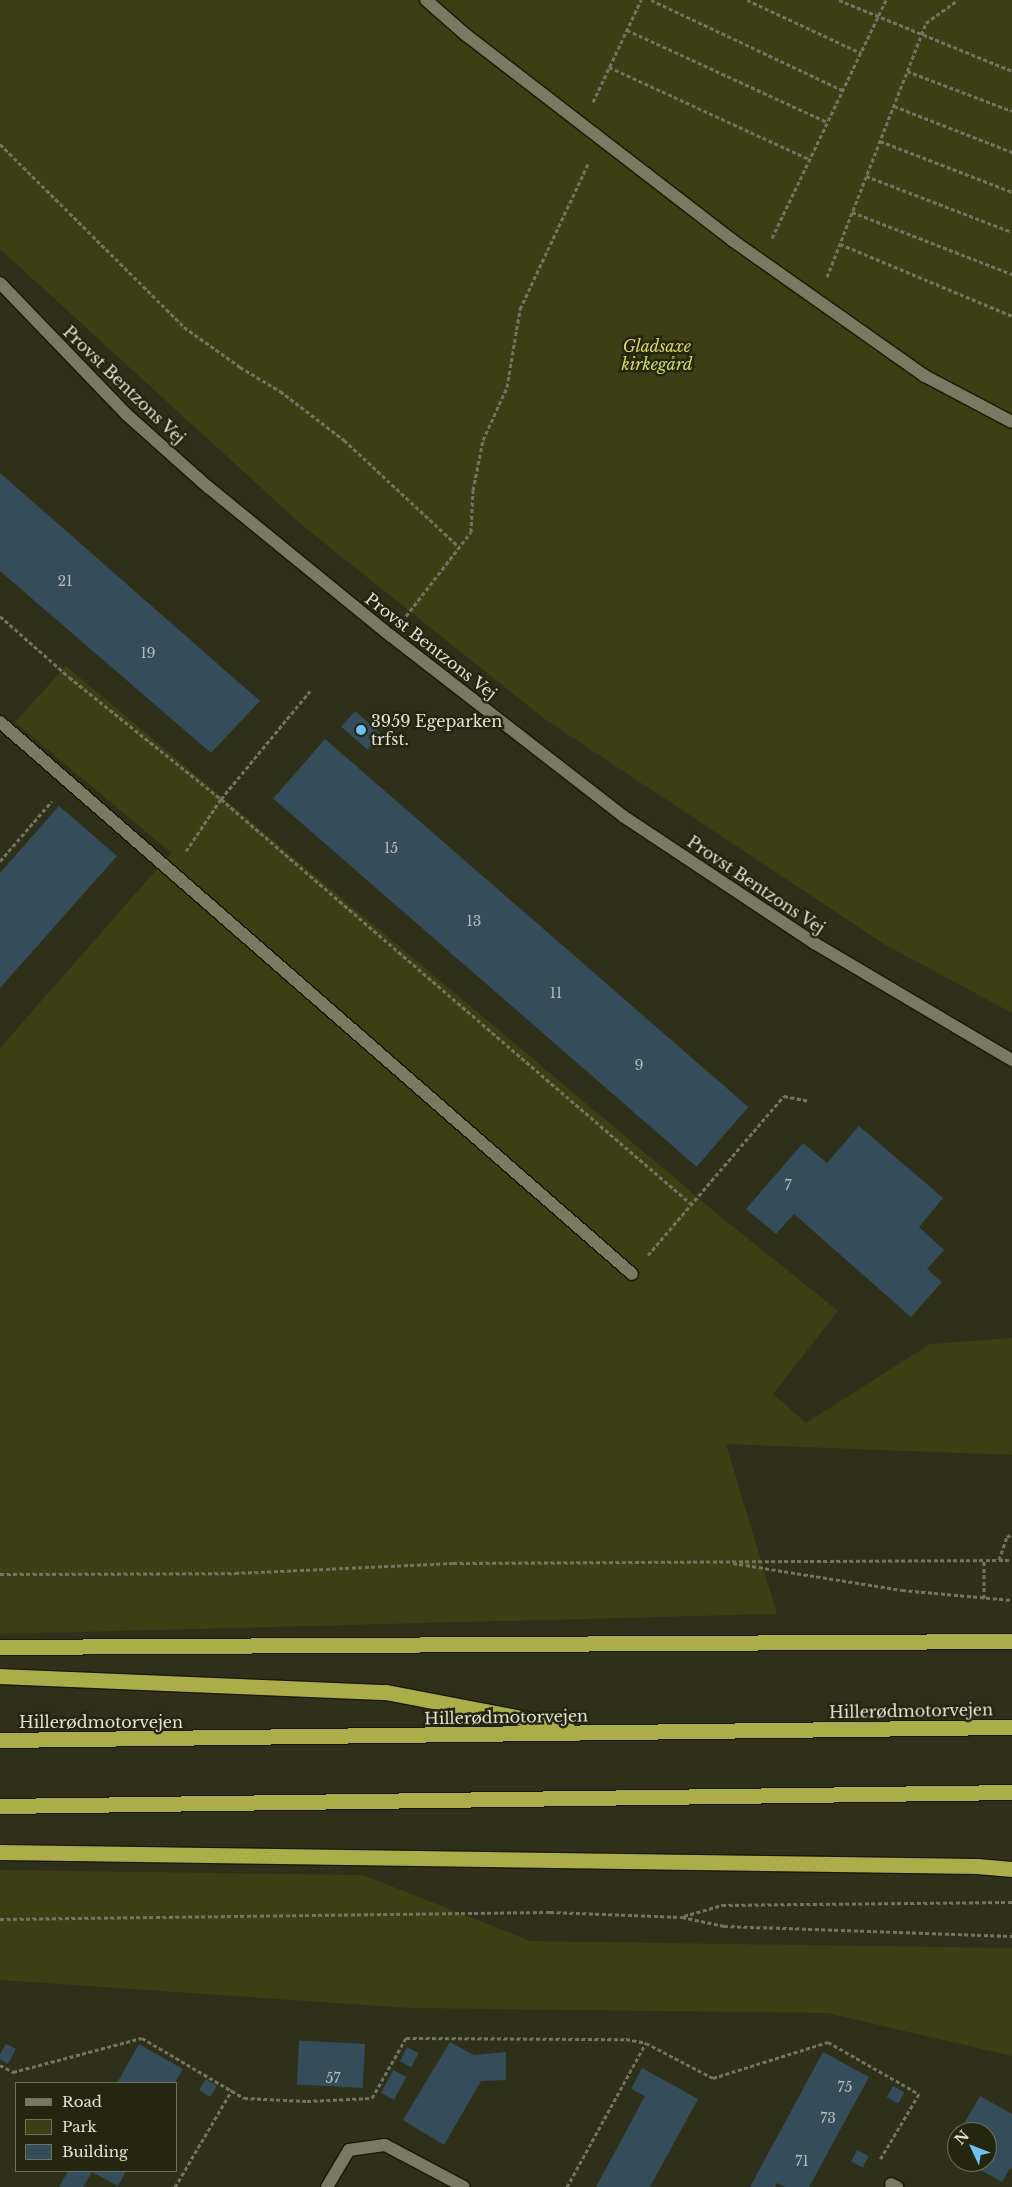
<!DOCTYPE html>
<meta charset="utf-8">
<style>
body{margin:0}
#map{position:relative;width:1012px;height:2187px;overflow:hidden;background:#2f301a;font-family:"Libre Baskerville",serif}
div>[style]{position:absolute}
.green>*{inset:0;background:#3c3e14}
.building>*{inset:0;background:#354c5a;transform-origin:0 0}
.path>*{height:3px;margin-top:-1.5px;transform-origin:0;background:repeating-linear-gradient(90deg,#737461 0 4px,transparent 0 6.5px)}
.roads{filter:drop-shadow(1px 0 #171803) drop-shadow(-1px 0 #171803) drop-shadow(0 1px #171803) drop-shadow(0 -1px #171803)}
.lane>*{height:12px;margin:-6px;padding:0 6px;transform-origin:6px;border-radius:6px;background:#787a61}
.street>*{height:12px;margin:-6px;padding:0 6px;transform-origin:6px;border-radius:6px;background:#787a61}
.highway>*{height:15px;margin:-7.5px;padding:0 7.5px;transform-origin:7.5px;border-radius:7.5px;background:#abae48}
.dots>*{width:14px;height:14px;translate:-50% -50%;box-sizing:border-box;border:2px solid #252610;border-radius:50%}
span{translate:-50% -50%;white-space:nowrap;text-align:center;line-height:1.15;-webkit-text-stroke:5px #252610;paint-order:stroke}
.number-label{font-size:14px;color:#b6bcb6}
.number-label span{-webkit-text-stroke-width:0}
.park-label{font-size:16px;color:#d7db56;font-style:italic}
.street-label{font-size:16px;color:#e1e2d4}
.poi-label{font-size:16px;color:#e1e2d4}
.left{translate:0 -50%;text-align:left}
.legend{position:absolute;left:15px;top:2082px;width:162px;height:90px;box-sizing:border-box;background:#252610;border:1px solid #70715e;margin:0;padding:6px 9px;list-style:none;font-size:15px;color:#e1e2d4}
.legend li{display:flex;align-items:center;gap:10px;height:25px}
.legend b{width:25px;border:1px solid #70715e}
.north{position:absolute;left:947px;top:2122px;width:50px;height:50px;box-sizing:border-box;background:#252610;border:1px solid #70715e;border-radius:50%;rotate:313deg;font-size:14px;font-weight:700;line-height:20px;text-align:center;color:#e1e2d4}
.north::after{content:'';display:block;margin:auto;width:18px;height:22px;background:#6dc2f3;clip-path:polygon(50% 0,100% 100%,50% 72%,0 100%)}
</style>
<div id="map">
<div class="green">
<i style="clip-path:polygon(0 0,1012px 0,1012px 1013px,884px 944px,546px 720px,304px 527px,0 249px)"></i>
<i style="clip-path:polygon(66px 666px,727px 1222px,838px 1311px,773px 1394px,806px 1423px,930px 1344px,1012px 1338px,1012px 1455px,726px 1444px,777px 1614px,0 1634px,0 1048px,171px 853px,15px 722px)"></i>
<i style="clip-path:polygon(0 1870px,363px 1875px,530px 1941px,1012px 1948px,1012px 2056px,827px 2013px,409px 2008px,0 1980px)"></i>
</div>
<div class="building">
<i style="clip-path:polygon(0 473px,260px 701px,211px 753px,0 571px)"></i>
<i style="left:355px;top:711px;width:35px;height:21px;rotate:41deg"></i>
<i style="left:325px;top:739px;width:561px;height:79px;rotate:41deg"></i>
<i style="clip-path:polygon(59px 806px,117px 856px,0 988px,0 873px)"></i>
<i style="clip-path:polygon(859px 1126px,943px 1198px,919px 1227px,944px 1250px,927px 1269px,942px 1282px,911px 1317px,794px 1214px,776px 1234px,746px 1209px,803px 1143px,827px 1163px)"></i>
<i style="clip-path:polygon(450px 2042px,474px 2055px,506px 2052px,506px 2080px,481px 2081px,444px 2145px,403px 2120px)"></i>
<i style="clip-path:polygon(6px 2044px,16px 2049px,8px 2064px,0 2059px,0 2054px)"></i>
<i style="clip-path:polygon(139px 2044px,183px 2069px,175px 2083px,117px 2083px)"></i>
<i style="left:365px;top:2044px;width:44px;height:66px;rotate:93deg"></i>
<i style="left:407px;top:2047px;width:13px;height:16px;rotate:27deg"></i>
<i style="clip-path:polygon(823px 2052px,869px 2077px,809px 2187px,785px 2187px,777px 2183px,775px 2187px,750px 2187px)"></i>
<i style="clip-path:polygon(642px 2068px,698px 2099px,650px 2187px,596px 2187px,645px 2096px,631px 2089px)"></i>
<i style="left:393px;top:2070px;width:15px;height:26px;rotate:28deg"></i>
<i style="left:206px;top:2079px;width:13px;height:13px;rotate:32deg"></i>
<i style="left:893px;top:2086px;width:13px;height:13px;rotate:29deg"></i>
<i style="clip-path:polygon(980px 2096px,1012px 2114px,1012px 2169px,1010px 2168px,1002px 2182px,970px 2164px,987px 2162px,987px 2132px,959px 2132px)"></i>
<i style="left:857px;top:2150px;width:13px;height:13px;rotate:27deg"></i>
<i style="clip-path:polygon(68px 2171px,126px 2171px,118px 2186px,92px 2172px,83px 2187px,59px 2187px)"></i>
</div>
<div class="path">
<i style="left:651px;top:0;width:211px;rotate:25.2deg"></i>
<i style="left:747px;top:0;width:126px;rotate:24.9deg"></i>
<i style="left:839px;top:0;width:187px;rotate:22.3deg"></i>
<i style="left:627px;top:30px;width:220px;rotate:24.7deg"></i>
<i style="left:609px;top:67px;width:220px;rotate:24.7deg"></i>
<i style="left:907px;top:71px;width:112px;rotate:20.9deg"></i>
<i style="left:593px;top:102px;width:113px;rotate:-64.8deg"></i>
<i style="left:894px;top:106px;width:127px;rotate:21.3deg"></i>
<i style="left:880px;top:141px;width:142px;rotate:21.1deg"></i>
<i style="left:0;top:144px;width:260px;rotate:44.8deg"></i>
<i style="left:184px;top:327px;width:69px;rotate:35.5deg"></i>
<i style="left:240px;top:367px;width:47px;rotate:31deg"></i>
<i style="left:280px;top:391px;width:81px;rotate:37.4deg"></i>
<i style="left:344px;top:440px;width:157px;rotate:42.9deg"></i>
<i style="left:866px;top:176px;width:156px;rotate:21deg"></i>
<i style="left:852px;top:212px;width:172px;rotate:21.2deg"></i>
<i style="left:772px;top:238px;width:264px;rotate:-64.4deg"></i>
<i style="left:840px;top:244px;width:186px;rotate:22.7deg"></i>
<i style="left:827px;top:277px;width:273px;rotate:-68.7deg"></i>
<i style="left:926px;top:23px;width:39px;rotate:-36deg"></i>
<i style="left:0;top:616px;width:92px;rotate:41.5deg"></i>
<i style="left:69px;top:677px;width:195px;rotate:38.8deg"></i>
<i style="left:221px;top:799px;width:619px;rotate:40.74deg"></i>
<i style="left:406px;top:616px;width:106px;rotate:-52.3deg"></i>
<i style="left:471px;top:532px;width:42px;rotate:-87.3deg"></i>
<i style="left:473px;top:490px;width:51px;rotate:-78.7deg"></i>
<i style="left:483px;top:440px;width:58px;rotate:-65.6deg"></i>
<i style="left:507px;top:387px;width:79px;rotate:-80.5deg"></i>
<i style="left:520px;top:309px;width:162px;rotate:-64.9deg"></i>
<i style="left:186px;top:851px;width:63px;rotate:-56.1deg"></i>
<i style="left:221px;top:799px;width:140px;rotate:-50.5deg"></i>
<i style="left:0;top:861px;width:79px;rotate:-49.1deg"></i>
<i style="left:648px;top:1255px;width:209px;rotate:-49.5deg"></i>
<i style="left:784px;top:1096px;width:25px;rotate:11deg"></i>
<i style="left:999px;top:1560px;width:24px;rotate:-71deg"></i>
<i style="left:1007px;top:1537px;width:6px;rotate:-31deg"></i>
<i style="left:733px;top:1563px;width:171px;rotate:9.1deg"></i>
<i style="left:902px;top:1590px;width:110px;rotate:5.2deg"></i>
<i style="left:0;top:1574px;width:235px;rotate:-0.2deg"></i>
<i style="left:235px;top:1573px;width:218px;rotate:-2.6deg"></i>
<i style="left:453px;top:1563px;width:559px;rotate:-0.31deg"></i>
<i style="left:984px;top:1598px;width:38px;rotate:-90deg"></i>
<i style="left:684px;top:1916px;width:40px;rotate:-16deg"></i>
<i style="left:722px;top:1905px;width:290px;rotate:-0.6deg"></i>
<i style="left:0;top:1919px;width:550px;rotate:-0.73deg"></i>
<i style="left:550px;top:1912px;width:132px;rotate:2.2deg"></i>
<i style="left:682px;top:1917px;width:43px;rotate:12.1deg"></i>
<i style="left:724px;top:1926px;width:288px;rotate:2deg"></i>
<i style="left:0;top:2065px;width:15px;rotate:28deg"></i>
<i style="left:13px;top:2072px;width:133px;rotate:-14.8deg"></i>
<i style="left:142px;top:2038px;width:118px;rotate:30.5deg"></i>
<i style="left:244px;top:2098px;width:63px;rotate:2.7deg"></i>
<i style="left:307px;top:2101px;width:65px;rotate:-2.6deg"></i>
<i style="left:372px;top:2098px;width:69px;rotate:-60.5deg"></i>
<i style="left:406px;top:2038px;width:220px;rotate:0.3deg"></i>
<i style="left:626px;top:2039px;width:20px;rotate:11deg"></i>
<i style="left:646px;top:2043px;width:76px;rotate:27.6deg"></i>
<i style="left:713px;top:2078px;width:121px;rotate:-17.4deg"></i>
<i style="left:828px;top:2042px;width:105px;rotate:29.7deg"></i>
<i style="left:919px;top:2094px;width:78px;rotate:120.8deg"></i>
<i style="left:175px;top:2187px;width:113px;rotate:-59.6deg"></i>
<i style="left:567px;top:2187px;width:164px;rotate:-61.3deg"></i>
</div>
<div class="roads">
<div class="lane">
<i style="left:426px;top:0;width:53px;rotate:41.2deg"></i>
<i style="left:466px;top:35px;width:336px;rotate:37.6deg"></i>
<i style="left:732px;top:240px;width:236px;rotate:35.2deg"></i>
<i style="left:925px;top:376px;width:98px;rotate:27.9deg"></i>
<i style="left:0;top:722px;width:839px;rotate:41.13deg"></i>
</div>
<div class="street">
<i style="left:0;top:283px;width:182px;rotate:46.1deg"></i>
<i style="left:126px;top:414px;width:110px;rotate:41.7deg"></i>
<i style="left:208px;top:487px;width:236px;rotate:39.2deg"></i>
<i style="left:391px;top:636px;width:294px;rotate:37.8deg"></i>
<i style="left:623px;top:816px;width:229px;rotate:33.6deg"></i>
<i style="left:814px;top:943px;width:230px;rotate:30.6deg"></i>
<i style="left:891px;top:2184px;width:7px;rotate:27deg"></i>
<i style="left:327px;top:2187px;width:43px;rotate:-59.3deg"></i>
<i style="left:349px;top:2150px;width:36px;rotate:-8deg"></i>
<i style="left:385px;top:2145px;width:89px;rotate:28deg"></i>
</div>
<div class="highway">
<i style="left:0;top:1647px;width:1012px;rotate:-0.34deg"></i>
<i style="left:0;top:1676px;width:386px;rotate:2.4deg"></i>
<i style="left:386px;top:1692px;width:184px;rotate:10.9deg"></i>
<i style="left:0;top:1740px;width:1012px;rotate:-0.74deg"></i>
<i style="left:0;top:1806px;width:1012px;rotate:-0.79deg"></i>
<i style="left:0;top:1852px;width:977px;rotate:0.82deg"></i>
<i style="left:977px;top:1866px;width:35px;rotate:5deg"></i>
</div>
</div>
<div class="dots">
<i style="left:361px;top:730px;background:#6dc2f3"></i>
</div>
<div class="number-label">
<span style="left:65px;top:581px">21</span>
<span style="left:148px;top:653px">19</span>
<span style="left:391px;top:848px">15</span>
<span style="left:474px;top:921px">13</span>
<span style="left:556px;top:993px">11</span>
<span style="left:639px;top:1065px">9</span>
<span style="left:788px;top:1185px">7</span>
<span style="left:333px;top:2078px">57</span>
<span style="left:845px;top:2087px">75</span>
<span style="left:828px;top:2118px">73</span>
<span style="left:802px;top:2161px">71</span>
</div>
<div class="park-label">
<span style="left:657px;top:355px">Gladsaxe<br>kirkegård</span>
</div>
<div class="street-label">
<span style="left:124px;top:385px;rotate:44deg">Provst Bentzons Vej</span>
<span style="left:431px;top:646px;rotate:38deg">Provst Bentzons Vej</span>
<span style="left:756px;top:885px;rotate:34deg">Provst Bentzons Vej</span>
<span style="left:911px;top:1711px;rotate:-1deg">Hillerødmotorvejen</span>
<span style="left:506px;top:1717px;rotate:-1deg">Hillerødmotorvejen</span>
<span style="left:101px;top:1722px">Hillerødmotorvejen</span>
</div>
<div class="poi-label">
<span class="left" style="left:371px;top:730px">3959 Egeparken<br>trfst.</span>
</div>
<ul class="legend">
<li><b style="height:6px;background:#787a61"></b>Road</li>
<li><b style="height:14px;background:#3c3e14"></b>Park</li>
<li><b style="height:14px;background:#354c5a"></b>Building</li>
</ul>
<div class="north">N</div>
</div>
